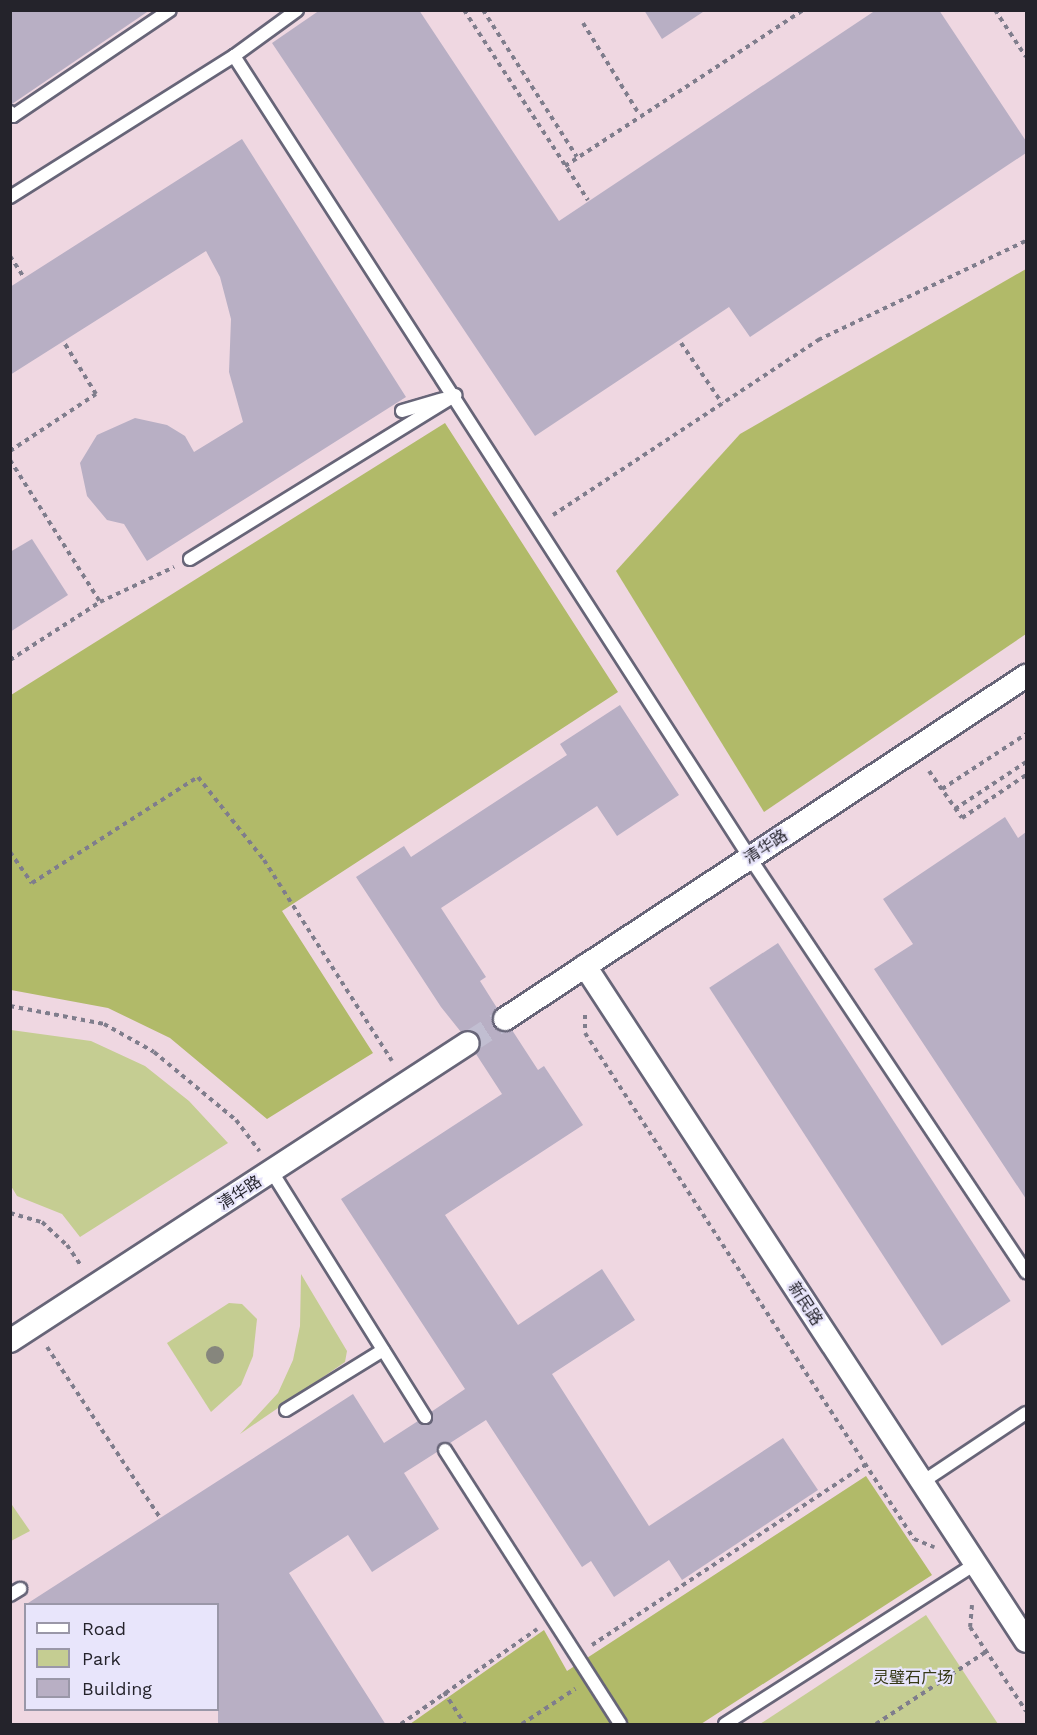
<!DOCTYPE html>
<meta charset="utf-8">
<style>
body{margin:0}
#map{position:relative;width:1037px;height:1735px;overflow:hidden;background:#e8e5fb;font-family:"Work Sans","Noto Sans SC",sans-serif}
div>[style]{position:absolute}
.education>*{inset:0;background:#efd7e1}
.green>*{inset:0;background:#c5cd92}
.forest>*{inset:0;background:#b1ba69}
.building>*{inset:0;background:#b8afc4;transform-origin:0 0}
.street-tunnel>*{height:22px;margin-top:-11px;transform-origin:0;background:repeating-linear-gradient(90deg,#c1bed1 0 22px,transparent 0 33px)}
.path>*{height:4px;margin-top:-2px;transform-origin:0;background:repeating-linear-gradient(90deg,#7f7d8c 0 4.5px,transparent 0 9px)}
.roads{filter:drop-shadow(2px 0 #676578) drop-shadow(-2px 0 #676578) drop-shadow(0 2px #676578) drop-shadow(0 -2px #676578)}
.lane>*{height:12px;margin:-6px;padding:0 6px;transform-origin:6px;border-radius:6px;background:#fff}
.street>*{height:22px;margin:-11px;padding:0 11px;transform-origin:11px;border-radius:11px;background:#fff}
.trees>*{width:18px;height:18px;margin:-9px;border-radius:50%;background:#86867d}
span{translate:-50% -50%;white-space:nowrap;text-align:center;line-height:1.15;-webkit-text-stroke:4.5px #e8e5fb;paint-order:stroke}
.street-label{font-size:16px;color:#24232b}
.park-label{font-size:16px;color:#363916}
.frame{position:absolute;inset:0;border:12px solid #24232b;pointer-events:none}
.legend{position:absolute;left:24px;top:1603px;width:195px;height:108px;box-sizing:border-box;background:#e8e5fb;border:2px solid #9a97a8;margin:0;padding:8px 10px;list-style:none;font-size:18px;color:#24232b}
.legend li{display:flex;align-items:center;gap:12px;height:30px}
.legend b{width:30px;border:2px solid #9a97a8}
</style>
<div id="map">
<div class="education">
<i style="clip-path:polygon(evenodd,11px 11px,1026px 11px,1026px 1724px,11px 1724px,11px 11px,26px 1604px,218px 1604px,218px 1710px,26px 1710px,26px 1604px)"></i>
</div>
<div class="green">
<i style="clip-path:polygon(11px 1030px,91px 1041px,145px 1066px,189px 1101px,228px 1143px,80px 1237px,62px 1214px,17px 1196px,11px 1186px)"></i>
<i style="clip-path:polygon(301px 1274px,347px 1351px,345px 1362px,240px 1434px,278px 1393px,293px 1360px,300px 1326px)"></i>
<i style="clip-path:polygon(229px 1303px,242px 1304px,257px 1319px,253px 1356px,241px 1385px,211px 1412px,167px 1343px)"></i>
<i style="clip-path:polygon(10px 1502px,30px 1531px,11px 1541px,10px 1541px)"></i>
<i style="clip-path:polygon(926px 1615px,998px 1724px,760px 1724px)"></i>
</div>
<div class="forest">
<i style="clip-path:polygon(1026px 269px,1026px 634px,764px 812px,616px 571px,740px 434px)"></i>
<i style="clip-path:polygon(445px 423px,618px 692px,282px 911px,373px 1053px,267px 1119px,170px 1038px,108px 1008px,11px 990px,11px 695px)"></i>
<i style="clip-path:polygon(866px 1476px,932px 1575px,701px 1724px,410px 1724px,544px 1630px,567px 1671px)"></i>
</div>
<div class="building">
<i style="clip-path:polygon(10px 10px,150px 10px,12px 104px)"></i>
<i style="clip-path:polygon(320px 10px,419px 10px,559px 221px,876px 10px,939px 10px,1026px 141px,1026px 153px,750px 337px,729px 307px,535px 436px,272px 43px)"></i>
<i style="clip-path:polygon(644px 10px,706px 10px,662px 39px)"></i>
<i style="clip-path:polygon(242px 139px,406px 397px,147px 561px,124px 524px,107px 520px,87px 496px,80px 463px,97px 435px,135px 418px,167px 425px,185px 436px,194px 452px,243px 422px,229px 372px,231px 319px,220px 277px,206px 251px,10px 375px,10px 287px)"></i>
<i style="clip-path:polygon(32px 539px,68px 595px,10px 632px,10px 552px)"></i>
<i style="clip-path:polygon(620px 705px,679px 795px,617px 836px,597px 806px,441px 908px,486px 977px,480px 981px,497px 1008px,493px 1026px,500px 1031px,512px 1030px,538px 1070px,544px 1066px,583px 1125px,445px 1215px,518px 1325px,602px 1269px,635px 1320px,552px 1374px,649px 1526px,783px 1438px,818px 1490px,682px 1580px,669px 1560px,614px 1597px,591px 1561px,582px 1567px,486px 1420px,450px 1443px,440px 1443px,437px 1452px,404px 1473px,439px 1529px,372px 1572px,348px 1535px,289px 1573px,386px 1725px,218px 1725px,218px 1605px,25px 1605px,353px 1394px,384px 1443px,418px 1421px,430px 1424px,431px 1412px,465px 1389px,341px 1199px,502px 1094px,476px 1054px,481px 1043px,479px 1035px,461px 1032px,441px 1007px,356px 877px,404px 846px,411px 857px,567px 755px,560px 744px)"></i>
<i style="clip-path:polygon(1005px 817px,1018px 838px,1026px 832px,1026px 1199px,874px 969px,913px 944px,883px 899px)"></i>
<i style="left:778px;top:943px;width:427px;height:82px;rotate:57deg"></i>
</div>
<div class="street-tunnel">
<i style="left:468px;top:1043px;width:44px;rotate:-33deg"></i>
</div>
<div class="path">
<i style="left:464px;top:10px;width:227px;rotate:56.9deg"></i>
<i style="left:483px;top:10px;width:174px;rotate:57.4deg"></i>
<i style="left:995px;top:10px;width:56px;rotate:56.6deg"></i>
<i style="left:583px;top:23px;width:107px;rotate:58.4deg"></i>
<i style="left:565px;top:166px;width:285px;rotate:-33.2deg"></i>
<i style="left:10px;top:256px;width:24px;rotate:57deg"></i>
<i style="left:681px;top:343px;width:73px;rotate:55.7deg"></i>
<i style="left:10px;top:451px;width:103px;rotate:-33.5deg"></i>
<i style="left:96px;top:394px;width:59px;rotate:-121.8deg"></i>
<i style="left:10px;top:460px;width:168px;rotate:57.6deg"></i>
<i style="left:553px;top:515px;width:318px;rotate:-33.4deg"></i>
<i style="left:818px;top:340px;width:230px;rotate:-25.5deg"></i>
<i style="left:10px;top:660px;width:107px;rotate:-32.8deg"></i>
<i style="left:100px;top:602px;width:82px;rotate:-25.3deg"></i>
<i style="left:929px;top:771px;width:57px;rotate:54.9deg"></i>
<i style="left:962px;top:818px;width:77px;rotate:-33.9deg"></i>
<i style="left:942px;top:789px;width:100px;rotate:-33.2deg"></i>
<i style="left:955px;top:809px;width:85px;rotate:-33.5deg"></i>
<i style="left:10px;top:852px;width:38px;rotate:55deg"></i>
<i style="left:32px;top:883px;width:197px;rotate:-32.6deg"></i>
<i style="left:198px;top:777px;width:106px;rotate:51.5deg"></i>
<i style="left:264px;top:860px;width:238px;rotate:57.5deg"></i>
<i style="left:10px;top:1006px;width:96px;rotate:10.8deg"></i>
<i style="left:104px;top:1024px;width:57px;rotate:29.2deg"></i>
<i style="left:154px;top:1052px;width:107px;rotate:39.7deg"></i>
<i style="left:236px;top:1120px;width:39px;rotate:53deg"></i>
<i style="left:585px;top:1015px;width:18px;rotate:90deg"></i>
<i style="left:585px;top:1033px;width:604px;rotate:56.97deg"></i>
<i style="left:914px;top:1539px;width:22px;rotate:22deg"></i>
<i style="left:10px;top:1213px;width:33px;rotate:16deg"></i>
<i style="left:42px;top:1222px;width:34px;rotate:43deg"></i>
<i style="left:67px;top:1245px;width:25px;rotate:56deg"></i>
<i style="left:47px;top:1347px;width:205px;rotate:56.5deg"></i>
<i style="left:972px;top:1605px;width:22px;rotate:95deg"></i>
<i style="left:970px;top:1627px;width:101px;rotate:56.3deg"></i>
<i style="left:592px;top:1645px;width:329px;rotate:-33.4deg"></i>
<i style="left:444px;top:1692px;width:38px;rotate:57deg"></i>
<i style="left:401px;top:1724px;width:166px;rotate:-34.9deg"></i>
<i style="left:522px;top:1724px;width:64px;rotate:-33.4deg"></i>
<i style="left:876px;top:1724px;width:133px;rotate:-33.3deg"></i>
</div>
<div class="roads">
<div class="lane">
<i style="left:234px;top:56px;width:954px;rotate:57.24deg"></i>
<i style="left:750px;top:858px;width:498px;rotate:56.3deg"></i>
<i style="left:10px;top:112px;width:5px;rotate:53deg"></i>
<i style="left:13px;top:116px;width:189px;rotate:-34deg"></i>
<i style="left:10px;top:197px;width:265px;rotate:-32.2deg"></i>
<i style="left:234px;top:56px;width:78px;rotate:-36.1deg"></i>
<i style="left:402px;top:411px;width:43px;rotate:-16.3deg"></i>
<i style="left:190px;top:559px;width:312px;rotate:-31.7deg"></i>
<i style="left:272px;top:1172px;width:289px;rotate:58deg"></i>
<i style="left:286px;top:1410px;width:114px;rotate:-31.7deg"></i>
<i style="left:445px;top:1450px;width:325px;rotate:57.4deg"></i>
<i style="left:921px;top:1483px;width:126px;rotate:-33.7deg"></i>
<i style="left:10px;top:1595px;width:12px;rotate:-31deg"></i>
<i style="left:725px;top:1724px;width:297px;rotate:-32.6deg"></i>
</div>
<div class="street">
<i style="left:585px;top:966px;width:806px;rotate:56.84deg"></i>
<i style="left:505px;top:1019px;width:624px;rotate:-33.36deg"></i>
<i style="left:10px;top:1341px;width:546px;rotate:-33.05deg"></i>
</div>
</div>
<div class="trees">
<i style="left:215px;top:1355px"></i>
</div>
<div class="street-label">
<span style="left:766px;top:847px;rotate:-33deg">清华路</span>
<span style="left:240px;top:1193px;rotate:-33deg">清华路</span>
<span style="left:805px;top:1304px;rotate:57deg">新民路</span>
</div>
<div class="park-label">
<span style="left:913px;top:1678px">灵璧石广场</span>
</div>
<div class="frame"></div>
<ul class="legend">
<li><b style="height:8px;background:#fff"></b>Road</li>
<li><b style="height:16px;background:#c5cd92"></b>Park</li>
<li><b style="height:16px;background:#b8afc4"></b>Building</li>
</ul>
</div>
